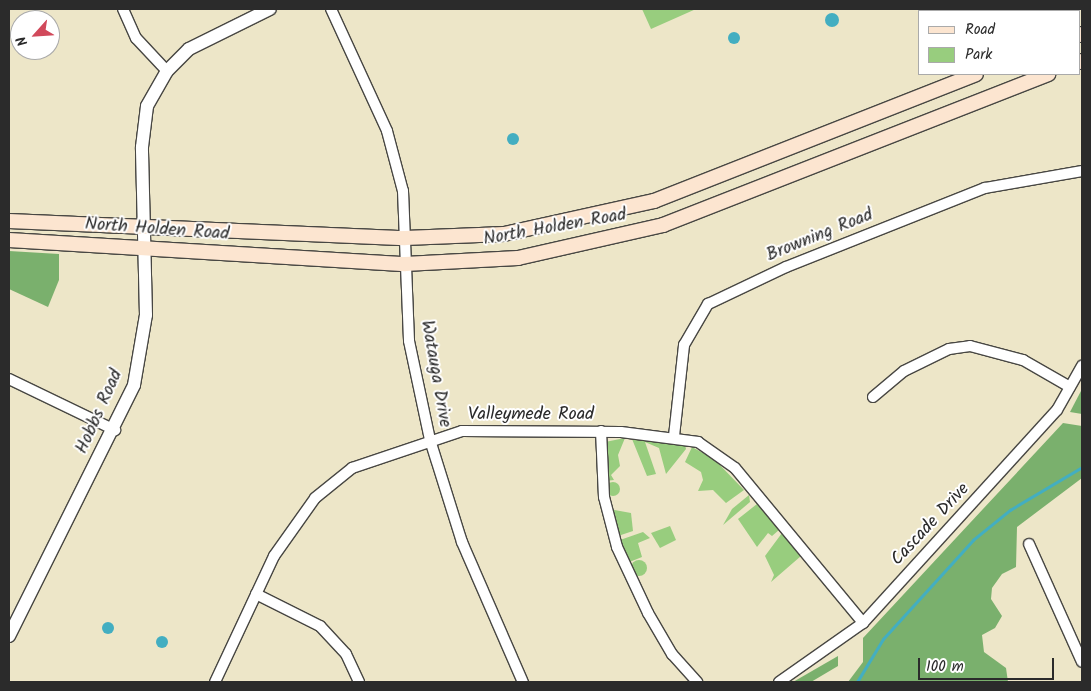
<!DOCTYPE html>
<style>
body{margin:0}
#map{position:relative;width:1091px;height:691px;overflow:hidden;background:#ede6c8;font-family:Kalam,sans-serif}
div>[style]{position:absolute}
.green>*{inset:0;background:#98cd7e}
.round{border-radius:50%}
.forest>*{inset:0;background:#7ab06d}
.water>*{inset:0;background:#43aec1}
.stream>*{height:2.5px;margin:-1.25px;padding:0 1.25px;transform-origin:1.25px;border-radius:1.25px;background:#43aec1}
.roads{filter:drop-shadow(1px 0 #484743) drop-shadow(-1px 0 #484743) drop-shadow(0 1px #484743) drop-shadow(0 -1px #484743)}
.minor>*{height:10px;margin:-5px;padding:0 5px;transform-origin:5px;border-radius:5px;background:#fff}
.tertiary>*{height:12px;margin:-6px;padding:0 6px;transform-origin:6px;border-radius:6px;background:#fff}
.secondary>*{height:14px;margin:-7px;padding:0 7px;transform-origin:7px;border-radius:7px;background:#fce5d0}
span{translate:-50% -50%;white-space:nowrap;text-align:center;line-height:1.15;-webkit-text-stroke:4px #fff;paint-order:stroke}
.street-label{font-size:18px;color:#2b2b2b}
.frame{position:absolute;inset:0;border:10px solid #2b2b2b;pointer-events:none}
.legend{position:absolute;left:918px;top:10px;width:162px;height:65px;box-sizing:border-box;background:#fff;border:1px solid #aaa;margin:0;padding:6px 9px;list-style:none;font-size:15px;color:#2b2b2b}
.legend li{display:flex;align-items:center;gap:10px;height:25px}
.legend b{width:25px;border:1px solid #aaa}
.north{position:absolute;left:10px;top:10px;width:50px;height:50px;box-sizing:border-box;background:#fff;border:1px solid #aaa;border-radius:50%;rotate:244deg;font-size:14px;font-weight:700;line-height:20px;text-align:center;color:#2b2b2b}
.north::after{content:'';display:block;margin:auto;width:18px;height:22px;background:#d1495b;clip-path:polygon(50% 0,100% 100%,50% 72%,0 100%)}
.scale{position:absolute;left:918px;top:658px;width:136px;height:22px;box-sizing:border-box;border:2px solid #2b2b2b;border-top:0;padding-left:6px;font-size:15px;line-height:18px;white-space:nowrap;color:#2b2b2b;-webkit-text-stroke:4px #fff;paint-order:stroke}
</style>
<div id="map">
<div class="green">
<i style="clip-path:polygon(642px 9px,696px 9px,651px 29px)"></i>
<i style="clip-path:polygon(625px 438px,618px 455px,620px 466px,611px 475px,614px 480px,605px 481px,605px 442px)"></i>
<i style="clip-path:polygon(632px 439px,665px 441px,685px 445px,686px 449px,666px 474px,659px 448px,645px 442px,656px 474px,647px 476px)"></i>
<i style="clip-path:polygon(692px 447px,714px 459px,744px 490px,726px 503px,713px 490px,698px 491px,703px 480px,701px 472px,685px 462px)"></i>
<i class="round" style="left:606px;top:482px;width:14px;height:14px"></i>
<i style="clip-path:polygon(749px 495px,750px 502px,723px 525px,732px 509px)"></i>
<i style="clip-path:polygon(757px 504px,779px 530px,772px 536px,768px 533px,757px 547px,738px 519px)"></i>
<i style="clip-path:polygon(609px 509px,631px 513px,633px 531px,618px 536px)"></i>
<i style="clip-path:polygon(670px 526px,676px 540px,660px 548px,651px 533px)"></i>
<i style="clip-path:polygon(643px 532px,650px 538px,638px 543px,642px 557px,627px 563px,620px 540px)"></i>
<i style="clip-path:polygon(782px 533px,801px 556px,771px 582px,774px 575px,765px 556px)"></i>
<i class="round" style="left:631px;top:560px;width:16px;height:16px"></i>
</div>
<div class="forest">
<i style="clip-path:polygon(9px 251px,59px 254px,59px 280px,48px 307px,9px 289px)"></i>
<i style="clip-path:polygon(1082px 389px,1082px 414px,1070px 412px)"></i>
<i style="clip-path:polygon(1063px 423px,1082px 426px,1082px 478px,1017px 527px,1016px 567px,1002px 574px,992px 588px,991px 599px,1002px 616px,995px 628px,982px 635px,984px 652px,1006px 668px,1008px 682px,848px 682px,863px 662px,863px 638px)"></i>
<i style="clip-path:polygon(838px 656px,838px 666px,811px 682px,793px 682px)"></i>
</div>
<div class="water">
<i class="round" style="left:825px;top:13px;width:14px;height:14px"></i>
<i class="round" style="left:728px;top:32px;width:12px;height:12px"></i>
<i class="round" style="left:507px;top:133px;width:12px;height:12px"></i>
<i class="round" style="left:102px;top:622px;width:12px;height:12px"></i>
<i class="round" style="left:156px;top:636px;width:12px;height:12px"></i>
</div>
<div class="stream">
<i style="left:857px;top:682px;width:50px;rotate:-58.8deg"></i>
<i style="left:883px;top:639px;width:134px;rotate:-47.7deg"></i>
<i style="left:973px;top:540px;width:48px;rotate:-39deg"></i>
<i style="left:1010px;top:510px;width:84px;rotate:-30.8deg"></i>
</div>
<div class="roads">
<div class="minor">
<i style="left:123px;top:9px;width:32px;rotate:66deg"></i>
<i style="left:136px;top:38px;width:45px;rotate:46.8deg"></i>
<i style="left:331px;top:9px;width:134px;rotate:65.3deg"></i>
<i style="left:387px;top:131px;width:62px;rotate:75.1deg"></i>
<i style="left:403px;top:191px;width:150px;rotate:87.7deg"></i>
<i style="left:409px;top:341px;width:101px;rotate:78deg"></i>
<i style="left:430px;top:440px;width:107px;rotate:72.6deg"></i>
<i style="left:462px;top:542px;width:153px;rotate:66.5deg"></i>
<i style="left:9px;top:379px;width:118px;rotate:25.7deg"></i>
<i style="left:873px;top:397px;width:40px;rotate:-40deg"></i>
<i style="left:904px;top:371px;width:50px;rotate:-26.1deg"></i>
<i style="left:949px;top:349px;width:21px;rotate:-8deg"></i>
<i style="left:970px;top:346px;width:55px;rotate:14.8deg"></i>
<i style="left:1023px;top:360px;width:54px;rotate:29.9deg"></i>
<i style="left:601px;top:431px;width:66px;rotate:87.4deg"></i>
<i style="left:604px;top:497px;width:52px;rotate:75.4deg"></i>
<i style="left:617px;top:547px;width:73px;rotate:64.8deg"></i>
<i style="left:648px;top:613px;width:48px;rotate:59.7deg"></i>
<i style="left:672px;top:654px;width:38px;rotate:48deg"></i>
<i style="left:674px;top:436px;width:92px;rotate:-83.7deg"></i>
<i style="left:684px;top:345px;width:48px;rotate:-59.7deg"></i>
<i style="left:708px;top:304px;width:86px;rotate:-25.4deg"></i>
<i style="left:786px;top:267px;width:214px;rotate:-21.7deg"></i>
<i style="left:985px;top:188px;width:98px;rotate:-9.9deg"></i>
<i style="left:1029px;top:544px;width:129px;rotate:65.8deg"></i>
<i style="left:256px;top:594px;width:72px;rotate:26.6deg"></i>
<i style="left:320px;top:626px;width:38px;rotate:47deg"></i>
<i style="left:346px;top:654px;width:31px;rotate:65deg"></i>
<i style="left:215px;top:682px;width:139px;rotate:-64.9deg"></i>
<i style="left:274px;top:556px;width:71px;rotate:-54.7deg"></i>
<i style="left:315px;top:498px;width:48px;rotate:-39deg"></i>
<i style="left:352px;top:468px;width:116px;rotate:-18.6deg"></i>
<i style="left:462px;top:431px;width:159px;rotate:0.4deg"></i>
<i style="left:621px;top:432px;width:78px;rotate:7.4deg"></i>
<i style="left:698px;top:442px;width:45px;rotate:35.1deg"></i>
<i style="left:735px;top:468px;width:201px;rotate:50.4deg"></i>
<i style="left:779px;top:682px;width:103px;rotate:-35.1deg"></i>
<i style="left:863px;top:623px;width:288px;rotate:-47.7deg"></i>
<i style="left:1057px;top:410px;width:51px;rotate:-60.4deg"></i>
</div>
<div class="tertiary">
<i style="left:9px;top:636px;width:280px;rotate:-63.5deg"></i>
<i style="left:134px;top:385px;width:71px;rotate:-80.3deg"></i>
<i style="left:146px;top:315px;width:168px;rotate:-91.4deg"></i>
<i style="left:142px;top:147px;width:41px;rotate:-83deg"></i>
<i style="left:147px;top:106px;width:40px;rotate:-60.3deg"></i>
<i style="left:167px;top:71px;width:31px;rotate:-45deg"></i>
<i style="left:189px;top:49px;width:90px;rotate:-26.3deg"></i>
</div>
<div class="secondary">
<i style="left:1080px;top:35px;width:2px;rotate:-27deg"></i>
<i style="left:1080px;top:62px;width:2px;rotate:-27deg"></i>
<i style="left:9px;top:221px;width:396px;rotate:2.5deg"></i>
<i style="left:405px;top:238px;width:99px;rotate:-2.3deg"></i>
<i style="left:504px;top:234px;width:154px;rotate:-12.4deg"></i>
<i style="left:654px;top:201px;width:346px;rotate:-21.5deg"></i>
<i style="left:9px;top:240px;width:397px;rotate:3.5deg"></i>
<i style="left:405px;top:264px;width:113px;rotate:-3deg"></i>
<i style="left:518px;top:258px;width:149px;rotate:-12.8deg"></i>
<i style="left:663px;top:225px;width:414px;rotate:-21.4deg"></i>
</div>
</div>
<div class="street-label">
<span style="left:555px;top:228px;rotate:-10deg">North Holden Road</span>
<span style="left:157px;top:230px;rotate:4deg">North Holden Road</span>
<span style="left:820px;top:236px;rotate:-22deg">Browning Road</span>
<span style="left:435px;top:374px;rotate:80deg">Watauga Drive</span>
<span style="left:100px;top:412px;rotate:-66deg">Hobbs Road</span>
<span style="left:531px;top:415px">Valleymede Road</span>
<span style="left:931px;top:525px;rotate:-47deg">Cascade Drive</span>
</div>
<div class="frame"></div>
<ul class="legend">
<li><b style="height:6px;background:#fce5d0"></b>Road</li>
<li><b style="height:14px;background:#98cd7e"></b>Park</li>
</ul>
<div class="north">N</div>
<div class="scale">100 m</div>
</div>
